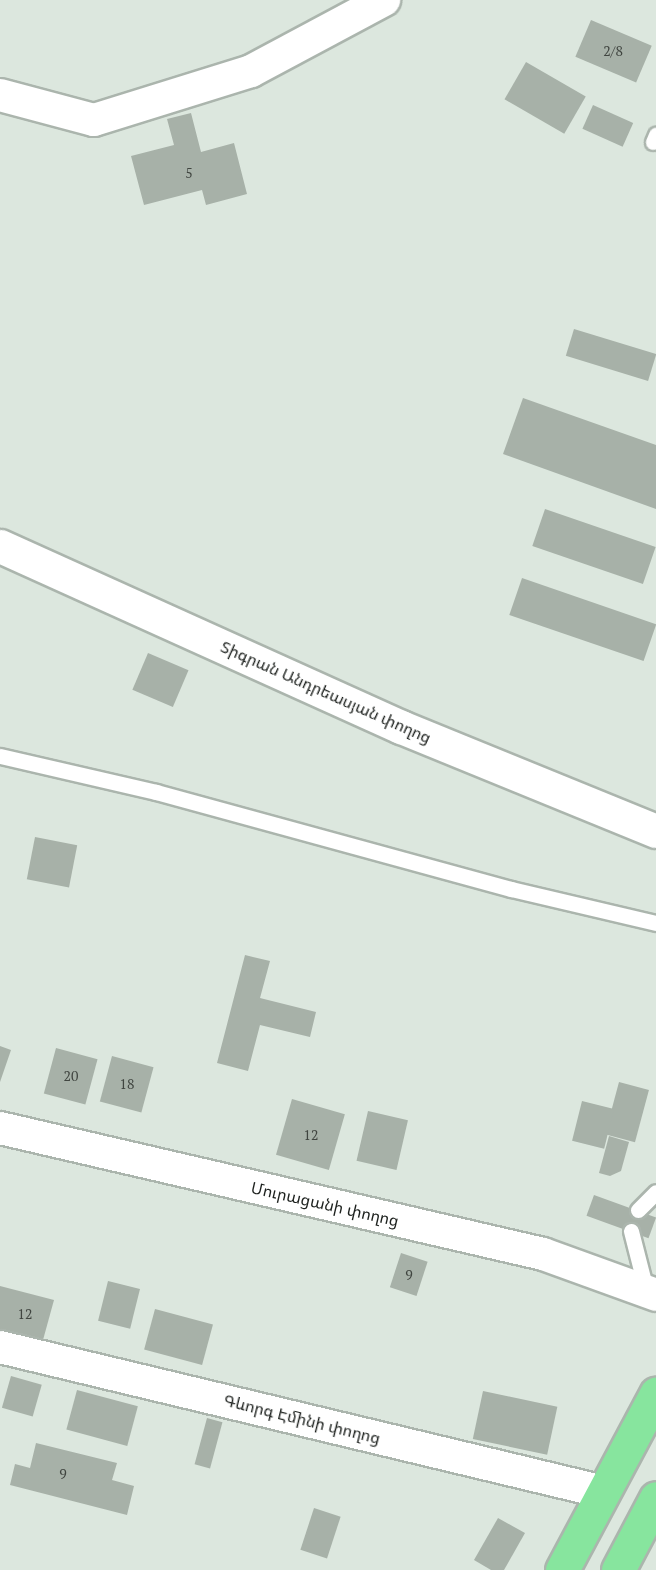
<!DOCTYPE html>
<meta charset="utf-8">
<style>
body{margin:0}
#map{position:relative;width:656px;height:1570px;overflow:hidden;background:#dce7de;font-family:"PT Serif","Noto Sans Armenian",serif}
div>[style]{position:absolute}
.building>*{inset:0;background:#a7b1a8;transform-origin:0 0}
.roads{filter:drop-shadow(2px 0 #abb5ad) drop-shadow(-2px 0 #abb5ad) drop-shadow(0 2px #abb5ad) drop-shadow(0 -2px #abb5ad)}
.lane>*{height:15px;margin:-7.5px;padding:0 7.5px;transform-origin:7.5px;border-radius:7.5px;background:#fff}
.street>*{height:32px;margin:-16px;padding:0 16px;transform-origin:16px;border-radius:16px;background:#fff}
.secondary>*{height:33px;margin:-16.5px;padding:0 16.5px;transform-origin:16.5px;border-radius:16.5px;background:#fff}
.highway>*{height:33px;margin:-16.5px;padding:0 16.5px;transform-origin:16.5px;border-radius:16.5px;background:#87e59e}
span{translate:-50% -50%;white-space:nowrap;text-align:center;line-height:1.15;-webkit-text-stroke:4.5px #fff;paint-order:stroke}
.number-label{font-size:14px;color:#404540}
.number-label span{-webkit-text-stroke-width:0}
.street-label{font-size:16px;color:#1d211e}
</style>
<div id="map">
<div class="building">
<i style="left:591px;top:20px;width:66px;height:40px;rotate:23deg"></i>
<i style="left:526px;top:62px;width:69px;height:43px;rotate:30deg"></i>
<i style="left:593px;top:105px;width:44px;height:26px;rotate:24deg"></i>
<i style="clip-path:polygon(191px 113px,201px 152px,234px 143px,247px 194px,206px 205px,202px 190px,144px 205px,131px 156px,174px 145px,167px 119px)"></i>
<i style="left:574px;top:329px;width:86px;height:28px;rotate:17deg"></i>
<i style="clip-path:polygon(523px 398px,656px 445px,656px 509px,503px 454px)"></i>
<i style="left:545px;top:509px;width:117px;height:39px;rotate:19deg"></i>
<i style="left:522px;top:578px;width:142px;height:39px;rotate:19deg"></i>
<i style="left:148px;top:653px;width:44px;height:40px;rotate:23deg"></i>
<i style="left:35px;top:837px;width:43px;height:43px;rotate:11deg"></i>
<i style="clip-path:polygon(245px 955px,270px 961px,260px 998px,316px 1012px,310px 1037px,260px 1025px,248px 1071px,217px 1063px)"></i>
<i style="clip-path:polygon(0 1046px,11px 1050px,0 1082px)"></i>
<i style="left:56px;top:1048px;width:43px;height:47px;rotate:15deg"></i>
<i style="left:112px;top:1056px;width:43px;height:47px;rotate:15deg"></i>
<i style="left:619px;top:1082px;width:31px;height:54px;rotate:15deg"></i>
<i style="left:292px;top:1099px;width:55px;height:58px;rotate:16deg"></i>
<i style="left:582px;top:1101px;width:33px;height:41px;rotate:14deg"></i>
<i style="left:368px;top:1111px;width:41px;height:51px;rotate:13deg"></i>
<i style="clip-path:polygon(609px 1136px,629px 1142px,621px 1171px,610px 1176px,599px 1173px)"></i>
<i style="left:594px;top:1195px;width:66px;height:22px;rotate:20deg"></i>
<i style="left:401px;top:1253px;width:28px;height:36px;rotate:18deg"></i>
<i style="left:108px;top:1281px;width:33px;height:41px;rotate:14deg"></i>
<i style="clip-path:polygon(0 1286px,54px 1300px,43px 1340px,0 1329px)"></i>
<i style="left:155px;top:1309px;width:60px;height:42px;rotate:15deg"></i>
<i style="left:11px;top:1376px;width:32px;height:33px;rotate:16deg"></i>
<i style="left:77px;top:1390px;width:63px;height:41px;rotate:15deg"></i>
<i style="left:483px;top:1391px;width:76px;height:49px;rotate:12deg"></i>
<i style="left:207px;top:1418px;width:16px;height:48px;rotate:15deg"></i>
<i style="clip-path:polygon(36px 1443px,117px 1463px,112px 1480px,134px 1486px,127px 1515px,10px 1485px,15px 1464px,30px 1468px)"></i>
<i style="left:314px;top:1508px;width:28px;height:44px;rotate:18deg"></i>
<i style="clip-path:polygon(498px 1518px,525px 1533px,504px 1570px,491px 1570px,474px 1560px)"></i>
</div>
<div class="roads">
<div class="lane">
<i style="left:653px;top:142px;width:8px;rotate:-67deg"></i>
<i style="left:0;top:756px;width:160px;rotate:13deg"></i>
<i style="left:156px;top:792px;width:368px;rotate:15.3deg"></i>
<i style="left:511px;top:889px;width:149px;rotate:13.2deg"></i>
<i style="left:638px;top:1210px;width:25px;rotate:-45deg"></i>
<i style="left:631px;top:1231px;width:61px;rotate:75.7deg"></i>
</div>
<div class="street">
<i style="left:0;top:95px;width:97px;rotate:14.9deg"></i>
<i style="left:94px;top:120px;width:164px;rotate:-17.3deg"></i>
<i style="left:251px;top:71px;width:151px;rotate:-28.1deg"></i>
<i style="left:0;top:1128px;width:557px;rotate:13.06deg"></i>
<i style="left:543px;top:1254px;width:120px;rotate:19.9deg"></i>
<i style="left:0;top:1347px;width:621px;rotate:13.5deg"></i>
</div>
<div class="secondary">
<i style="left:0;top:546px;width:440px;rotate:24.3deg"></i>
<i style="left:401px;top:727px;width:275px;rotate:22.2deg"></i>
</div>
<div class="highway">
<i style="left:562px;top:1570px;width:200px;rotate:-61.9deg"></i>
<i style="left:618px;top:1570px;width:81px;rotate:-62.2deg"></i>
</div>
</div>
<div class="number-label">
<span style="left:613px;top:51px">2/8</span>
<span style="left:189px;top:173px">5</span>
<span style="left:71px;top:1076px">20</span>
<span style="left:127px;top:1084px">18</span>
<span style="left:311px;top:1135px">12</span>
<span style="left:409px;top:1275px">9</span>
<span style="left:25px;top:1314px">12</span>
<span style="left:63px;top:1474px">9</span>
</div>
<div class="street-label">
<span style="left:326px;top:692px;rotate:24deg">Տիգրան Անդրեասյան փողոց</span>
<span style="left:325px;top:1204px;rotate:13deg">Մուրացանի փողոց</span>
<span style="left:302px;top:1419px;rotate:14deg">Գևորգ Էմինի փողոց</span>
</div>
</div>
